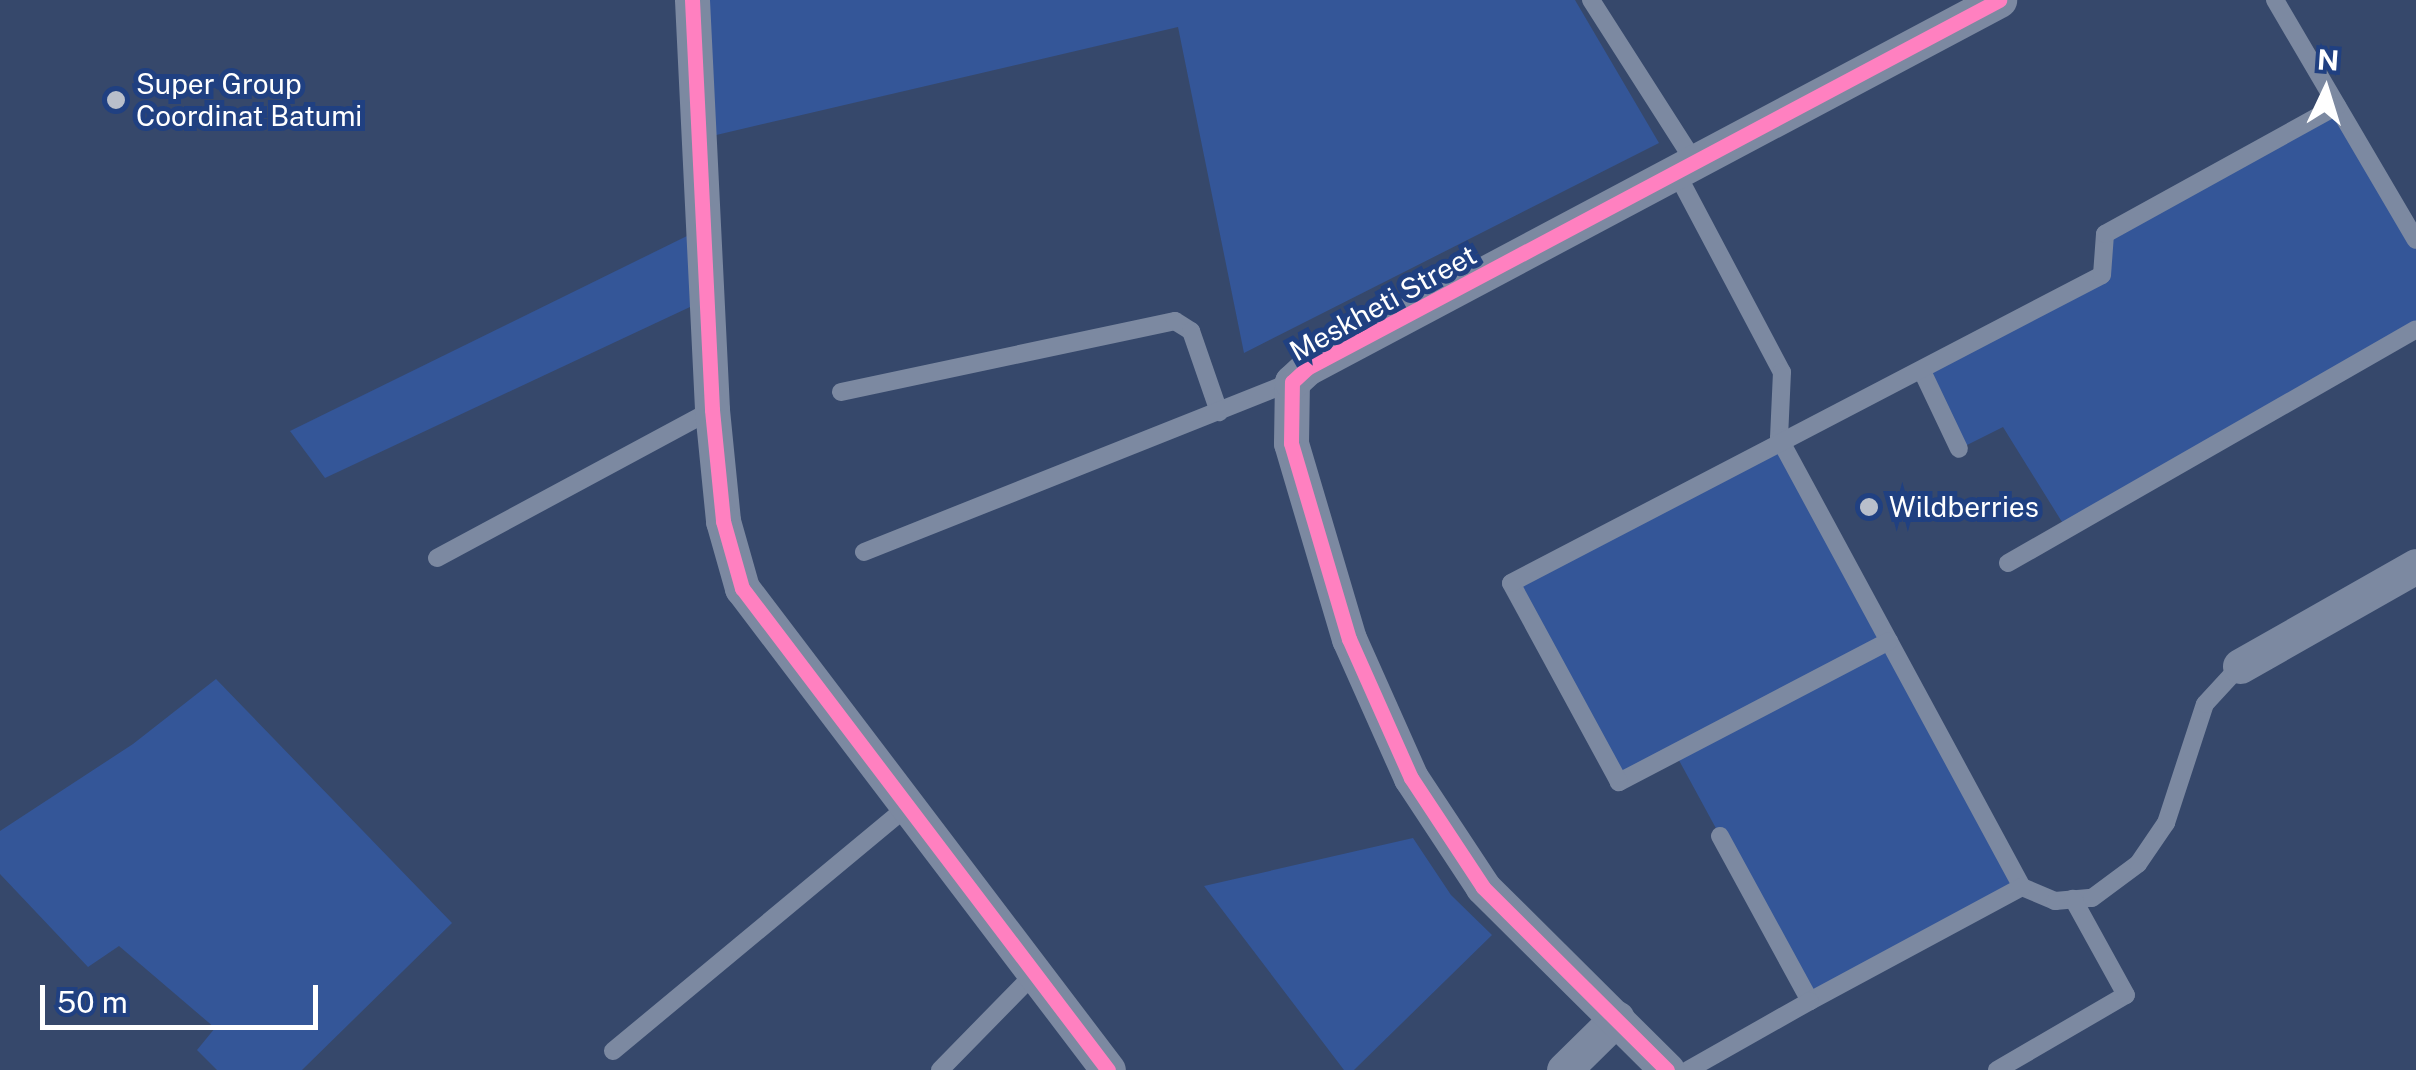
<!DOCTYPE html>
<style>
body{margin:0}
#map{position:relative;width:2416px;height:1070px;overflow:hidden;background:#36486b;font-family:"Public Sans",sans-serif}
div>[style]{position:absolute}
.green>*{inset:0;background:#345698}
.service>*{height:18px;margin:-9px;padding:0 9px;transform-origin:9px;border-radius:9px;background:#7c89a1}
.minor>*{height:35px;margin:-17.5px;padding:0 17.5px;transform-origin:17.5px;border-radius:17.5px;background:#7c89a1}
.cycleway>*{height:15px;margin:-7.5px;padding:0 7.5px;transform-origin:7.5px;border-radius:7.5px;background:#ff80c0}
.dots>*{width:28px;height:28px;translate:-50% -50%;box-sizing:border-box;border:5px solid #204081;border-radius:50%}
span{translate:-50% -50%;white-space:nowrap;text-align:center;line-height:1.15;-webkit-text-stroke:10px #204081;paint-order:stroke}
.poi-label{font-size:28px;color:#fff}
.left{translate:0 -50%;text-align:left}
.street-label{font-size:28px;color:#fff}
.north{position:absolute;left:2276px;top:40px;width:100px;height:100px;-webkit-text-stroke:8px #204081;paint-order:stroke;rotate:4deg;font-size:28px;font-weight:700;line-height:40px;text-align:center;color:#fff}
.north::after{content:'';display:block;margin:auto;width:35px;height:45px;background:#fff;clip-path:polygon(50% 0,100% 100%,50% 72%,0 100%)}
.scale{position:absolute;left:40px;top:985px;width:278px;height:45px;box-sizing:border-box;border:5px solid #fff;border-top:0;padding-left:12px;font-size:30px;line-height:35px;white-space:nowrap;color:#fff;-webkit-text-stroke:8px #204081;paint-order:stroke}
</style>
<div id="map">
<div class="green">
<i style="clip-path:polygon(704px 0,1575px 0,1659px 143px,1244px 353px,1178px 27px,712px 136px)"></i>
<i style="clip-path:polygon(2337px 106px,2416px 240px,2416px 329px,2067px 530px,2003px 427px,1959px 449px,1922px 371px,2101px 275px,2105px 234px)"></i>
<i style="clip-path:polygon(689px 235px,690px 307px,325px 478px,290px 431px)"></i>
<i style="clip-path:polygon(1779px 438px,2022px 887px,1810px 1001px,1675px 753px,1619px 782px,1511px 583px)"></i>
<i style="clip-path:polygon(216px 679px,452px 923px,302px 1070px,217px 1070px,197px 1050px,215px 1028px,119px 946px,88px 967px,0 874px,0 831px,133px 744px)"></i>
<i style="clip-path:polygon(1413px 838px,1451px 895px,1492px 935px,1354px 1070px,1344px 1070px,1204px 886px)"></i>
</div>
<div class="service">
<i style="left:1591px;top:0;width:195px;rotate:57.4deg"></i>
<i style="left:2275px;top:0;width:278px;rotate:59.6deg"></i>
<i style="left:1677px;top:174px;width:224px;rotate:62.1deg"></i>
<i style="left:1782px;top:372px;width:66px;rotate:92.6deg"></i>
<i style="left:1779px;top:438px;width:511px;rotate:61.58deg"></i>
<i style="left:2022px;top:887px;width:36px;rotate:23deg"></i>
<i style="left:2055px;top:901px;width:37px;rotate:-5deg"></i>
<i style="left:2092px;top:898px;width:57px;rotate:-36.5deg"></i>
<i style="left:2138px;top:864px;width:50px;rotate:-55.7deg"></i>
<i style="left:2166px;top:823px;width:125px;rotate:-71.9deg"></i>
<i style="left:2205px;top:704px;width:52px;rotate:-47.4deg"></i>
<i style="left:1922px;top:371px;width:86px;rotate:64.6deg"></i>
<i style="left:841px;top:392px;width:341px;rotate:-12deg"></i>
<i style="left:1175px;top:321px;width:19px;rotate:32deg"></i>
<i style="left:1191px;top:331px;width:86px;rotate:70.9deg"></i>
<i style="left:864px;top:552px;width:461px;rotate:-21.7deg"></i>
<i style="left:437px;top:558px;width:312px;rotate:-28.3deg"></i>
<i style="left:2008px;top:563px;width:470px;rotate:-29.8deg"></i>
<i style="left:1889px;top:641px;width:305px;rotate:152.4deg"></i>
<i style="left:1619px;top:782px;width:226px;rotate:-118.5deg"></i>
<i style="left:1511px;top:583px;width:666px;rotate:-27.53deg"></i>
<i style="left:2102px;top:275px;width:41px;rotate:-85.8deg"></i>
<i style="left:2105px;top:234px;width:265px;rotate:-28.9deg"></i>
<i style="left:1720px;top:836px;width:188px;rotate:61.4deg"></i>
<i style="left:1810px;top:1001px;width:241px;rotate:-28.3deg"></i>
<i style="left:613px;top:1051px;width:386px;rotate:-39.7deg"></i>
<i style="left:940px;top:1070px;width:133px;rotate:-45.6deg"></i>
<i style="left:1688px;top:1070px;width:140px;rotate:-29.5deg"></i>
<i style="left:1997px;top:1070px;width:149px;rotate:-30.2deg"></i>
<i style="left:2126px;top:995px;width:110px;rotate:-118.9deg"></i>
</div>
<div class="minor">
<i style="left:692px;top:0;width:410px;rotate:87.2deg"></i>
<i style="left:712px;top:410px;width:112px;rotate:84.3deg"></i>
<i style="left:723px;top:521px;width:70px;rotate:74.2deg"></i>
<i style="left:742px;top:588px;width:605px;rotate:52.79deg"></i>
<i style="left:2240px;top:666px;width:202px;rotate:-29.6deg"></i>
<i style="left:1564px;top:1070px;width:74px;rotate:-44.5deg"></i>
<i style="left:1667px;top:1070px;width:260px;rotate:-135.2deg"></i>
<i style="left:1483px;top:887px;width:131px;rotate:-123.4deg"></i>
<i style="left:1411px;top:778px;width:152px;rotate:-114deg"></i>
<i style="left:1349px;top:639px;width:204px;rotate:-106.5deg"></i>
<i style="left:1291px;top:443px;width:61px;rotate:-89.1deg"></i>
<i style="left:1292px;top:382px;width:21px;rotate:-43deg"></i>
<i style="left:1307px;top:368px;width:784px;rotate:-28deg"></i>
</div>
<div class="cycleway">
<i style="left:692px;top:0;width:410px;rotate:87.2deg"></i>
<i style="left:712px;top:410px;width:112px;rotate:84.3deg"></i>
<i style="left:723px;top:521px;width:70px;rotate:74.2deg"></i>
<i style="left:742px;top:588px;width:605px;rotate:52.79deg"></i>
<i style="left:1667px;top:1070px;width:260px;rotate:-135.2deg"></i>
<i style="left:1483px;top:887px;width:131px;rotate:-123.4deg"></i>
<i style="left:1411px;top:778px;width:152px;rotate:-114deg"></i>
<i style="left:1349px;top:639px;width:204px;rotate:-106.5deg"></i>
<i style="left:1291px;top:443px;width:61px;rotate:-89.1deg"></i>
<i style="left:1292px;top:382px;width:21px;rotate:-43deg"></i>
<i style="left:1307px;top:368px;width:784px;rotate:-28deg"></i>
</div>
<div class="dots">
<i style="left:116px;top:100px;background:#b9bfcb"></i>
<i style="left:1869px;top:507px;background:#b9bfcb"></i>
</div>
<div class="poi-label">
<span class="left" style="left:136px;top:100px">Super Group<br>Coordinat Batumi</span>
<span class="left" style="left:1889px;top:507px">Wildberries</span>
</div>
<div class="street-label">
<span style="left:1383px;top:303px;rotate:-29deg">Meskheti Street</span>
</div>
<div class="north">N</div>
<div class="scale">50 m</div>
</div>
